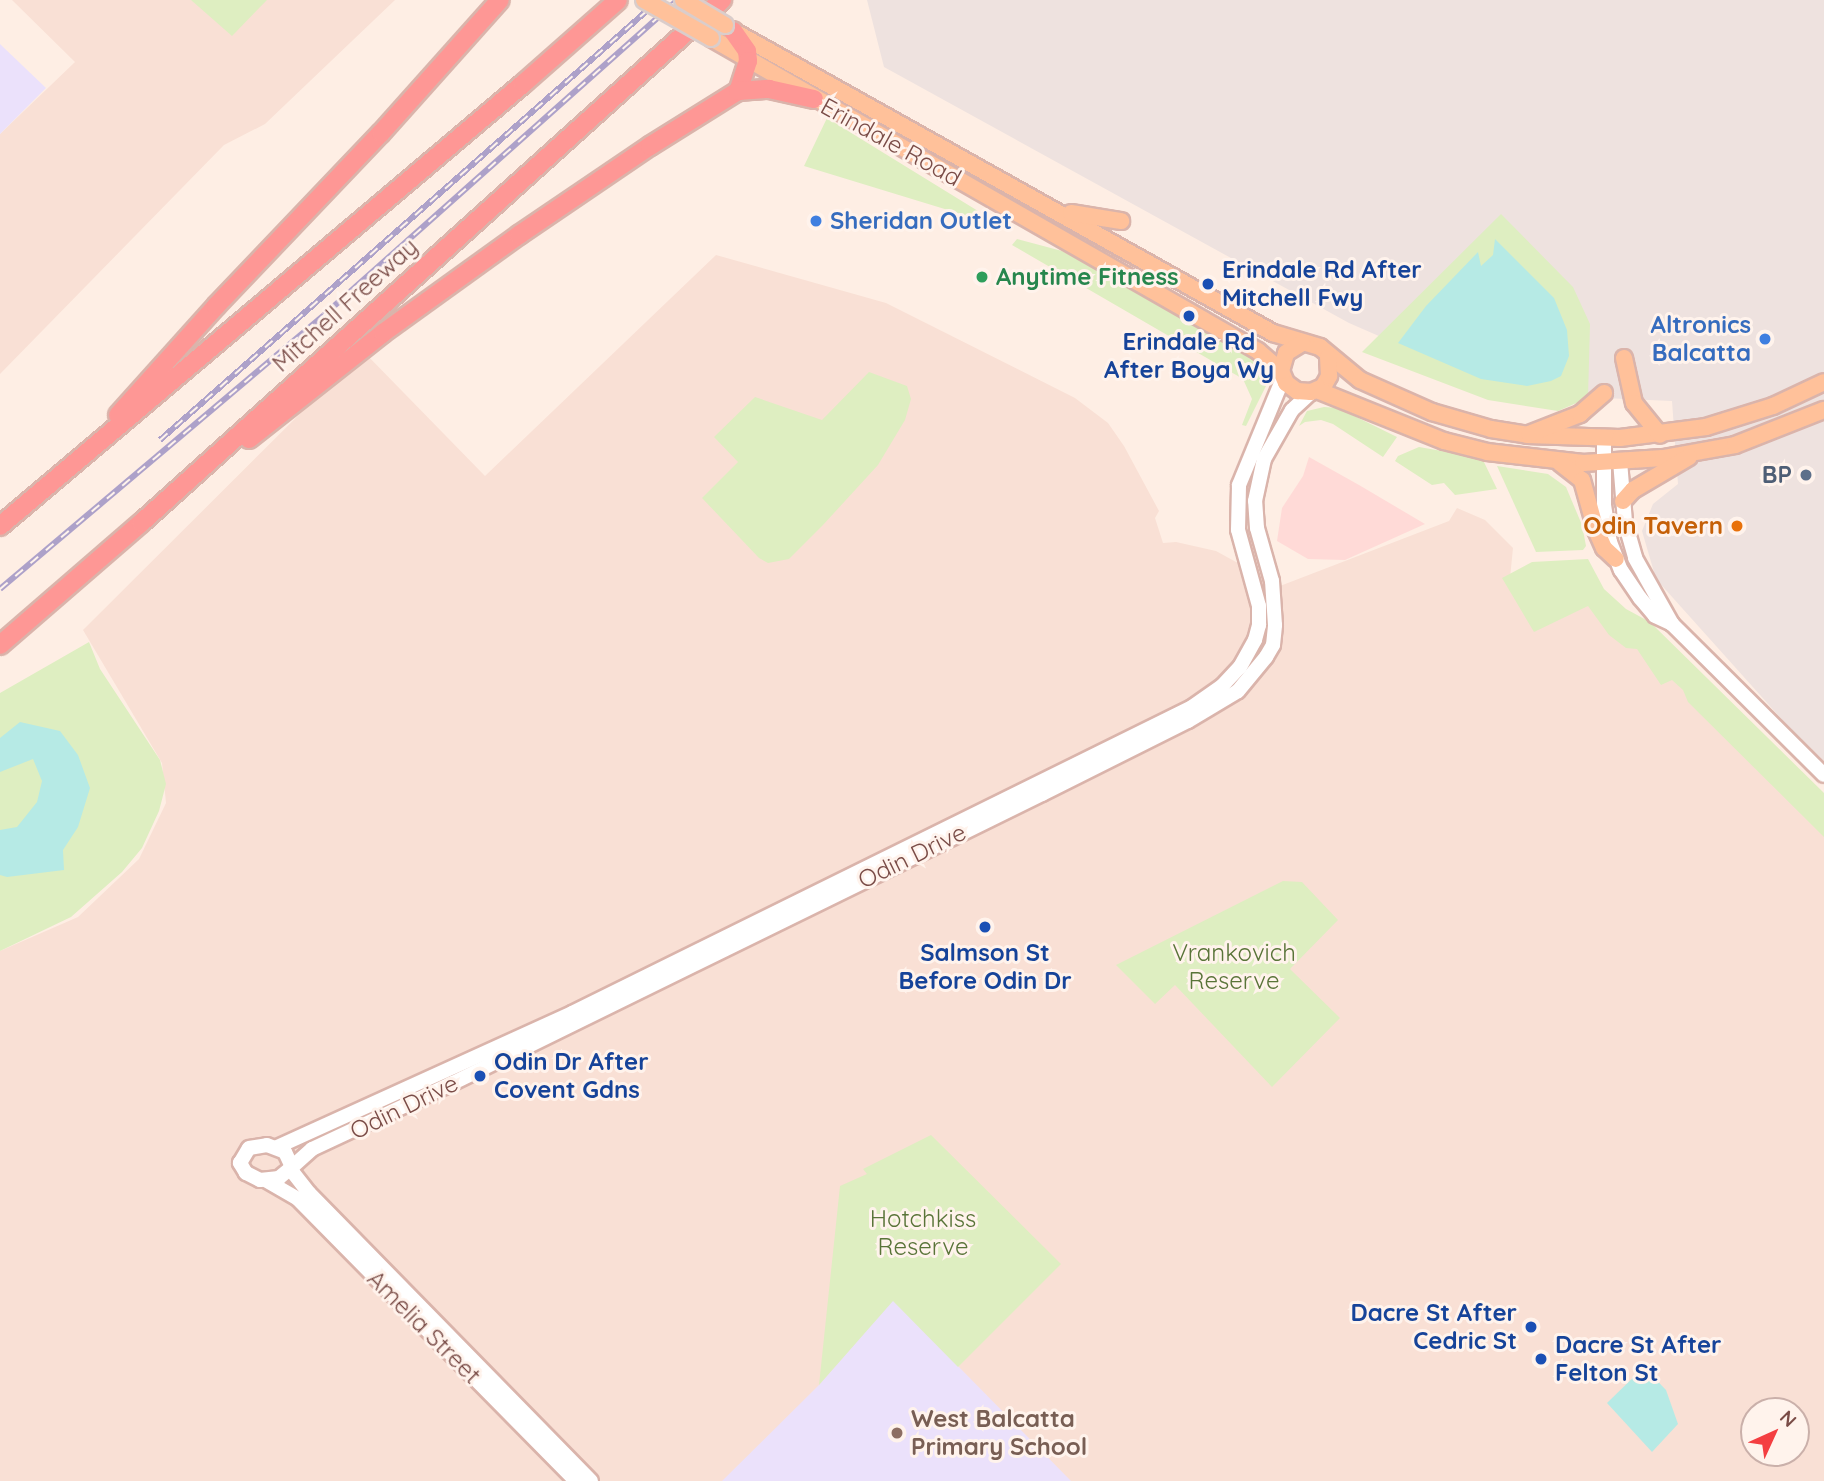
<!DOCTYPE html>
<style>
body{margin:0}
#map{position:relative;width:1824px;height:1481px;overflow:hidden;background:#feeee4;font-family:Quicksand,sans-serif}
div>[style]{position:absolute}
.residential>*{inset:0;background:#f9e0d5}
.commercial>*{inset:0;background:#ffdad7}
.industrial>*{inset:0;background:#eee2df}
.education>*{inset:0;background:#ebe1fb}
.green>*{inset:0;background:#deeec1}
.water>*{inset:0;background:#b6eae5}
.roads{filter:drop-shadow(2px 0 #dab4ab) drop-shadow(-2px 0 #dab4ab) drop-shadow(0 2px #dab4ab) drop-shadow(0 -2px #dab4ab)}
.secondary>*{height:14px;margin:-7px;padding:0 7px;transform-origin:7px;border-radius:7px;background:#fff}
.primary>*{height:16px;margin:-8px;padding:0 8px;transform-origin:8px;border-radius:8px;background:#ffc19a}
.highway>*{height:18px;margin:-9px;padding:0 9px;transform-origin:9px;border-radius:9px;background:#fe9795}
.rail>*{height:6px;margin-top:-3px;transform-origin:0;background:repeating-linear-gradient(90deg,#fff3ec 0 10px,#ada1c9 0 20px);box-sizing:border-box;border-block:2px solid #ada1c9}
.bridges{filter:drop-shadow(2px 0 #dacdcb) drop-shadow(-2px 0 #dacdcb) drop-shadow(0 2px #dacdcb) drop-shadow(0 -2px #dacdcb)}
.primary-bridge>*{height:16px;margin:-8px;padding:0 8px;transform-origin:8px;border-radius:8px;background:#ffc19a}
.dots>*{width:19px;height:19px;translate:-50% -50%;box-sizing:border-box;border:4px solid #fff3ec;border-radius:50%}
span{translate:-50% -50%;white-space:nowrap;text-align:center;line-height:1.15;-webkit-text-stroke:6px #fff3ec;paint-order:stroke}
.street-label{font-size:24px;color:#7a4c47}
.shop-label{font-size:24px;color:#366cbe;font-weight:700}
.left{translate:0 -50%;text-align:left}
.right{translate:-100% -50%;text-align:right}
.transit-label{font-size:24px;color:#164399;font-weight:700}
.leisure-label{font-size:24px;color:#27864d;font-weight:700}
.service-label{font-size:24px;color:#4e5e75;font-weight:700}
.food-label{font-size:24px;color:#c56008;font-weight:700}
.park-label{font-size:24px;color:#597438}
.education-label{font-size:24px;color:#785e54;font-weight:700}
.north{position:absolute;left:1740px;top:1397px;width:70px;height:70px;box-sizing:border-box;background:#fff3ec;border:2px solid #cab0aa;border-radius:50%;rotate:45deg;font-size:19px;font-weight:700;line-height:28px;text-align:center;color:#7a4c47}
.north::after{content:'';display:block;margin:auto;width:24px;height:32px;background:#f43e41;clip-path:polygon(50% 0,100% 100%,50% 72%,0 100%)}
</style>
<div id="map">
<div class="residential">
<i style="clip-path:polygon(12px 0,395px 0,265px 124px,224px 145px,0 374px,0 134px,75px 62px)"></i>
<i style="clip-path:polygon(evenodd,716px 255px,886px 303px,1075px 398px,1108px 423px,1124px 446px,1159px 511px,1155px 518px,1163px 543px,1176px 542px,1216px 551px,1280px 586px,1449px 521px,1457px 508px,1485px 520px,1513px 548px,1510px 578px,1591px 598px,1824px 822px,1824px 1481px,0 1481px,0 951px,78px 917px,139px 859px,166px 803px,162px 763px,83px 630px,363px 351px,485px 476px,716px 255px,1754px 1411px,1796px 1411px,1796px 1453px,1754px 1453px,1754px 1411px)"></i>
</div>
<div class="commercial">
<i style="clip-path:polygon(1309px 457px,1359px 485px,1425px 524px,1345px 560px,1308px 559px,1277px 541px,1282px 508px,1303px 476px)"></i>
</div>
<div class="industrial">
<i style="clip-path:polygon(867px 0,1824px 0,1824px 761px,1787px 725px,1656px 579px,1642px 531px,1653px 504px,1678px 484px,1672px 401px,1512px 394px,1349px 323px,884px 67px)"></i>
</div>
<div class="education">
<i style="clip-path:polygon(0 44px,46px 88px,0 134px)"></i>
<i style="clip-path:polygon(893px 1300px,1071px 1481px,722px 1481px,819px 1385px)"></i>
</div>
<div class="green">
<i style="clip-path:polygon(191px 0,267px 0,232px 36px)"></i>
<i style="clip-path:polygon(827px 118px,978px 211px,973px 221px,961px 214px,804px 166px)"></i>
<i style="clip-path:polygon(1501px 214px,1573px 287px,1590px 324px,1588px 398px,1558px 411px,1488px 400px,1362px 352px)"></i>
<i style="clip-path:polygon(1017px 239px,1062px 251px,1101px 270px,1261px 361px,1273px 372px,1246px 426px,1242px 425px,1252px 399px,1243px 379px,1012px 245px)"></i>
<i style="clip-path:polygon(869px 372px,907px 386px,911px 399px,905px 420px,878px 465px,823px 525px,789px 559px,768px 563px,759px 558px,702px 498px,738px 462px,714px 437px,755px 397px,822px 420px)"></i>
<i style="clip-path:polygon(1324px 407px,1338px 408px,1397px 437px,1383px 457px,1333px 424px,1321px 420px,1305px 422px,1299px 426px,1307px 411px)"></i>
<i style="clip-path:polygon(1419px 447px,1482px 458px,1497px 489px,1455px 495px,1444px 483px,1432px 485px,1395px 461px,1398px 456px)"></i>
<i style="clip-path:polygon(1497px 466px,1548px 474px,1566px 487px,1582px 525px,1586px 546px,1583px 550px,1536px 552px)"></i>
<i style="clip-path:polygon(1588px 559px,1604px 589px,1626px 609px,1650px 622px,1824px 793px,1824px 837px,1688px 702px,1683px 690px,1672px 680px,1661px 685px,1637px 649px,1626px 648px,1609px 635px,1588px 606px,1534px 632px,1502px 578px,1532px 562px)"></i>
<i style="clip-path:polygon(89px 642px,100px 669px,160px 760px,166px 784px,159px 811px,142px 848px,122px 872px,71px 917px,0 951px,0 693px)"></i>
<i style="clip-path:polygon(1283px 881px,1302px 882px,1338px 920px,1290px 969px,1340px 1018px,1272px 1087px,1175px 985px,1155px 1004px,1116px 965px)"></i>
<i style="clip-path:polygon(931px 1135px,1061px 1264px,958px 1367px,893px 1301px,819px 1385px,840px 1186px,867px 1174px,863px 1169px)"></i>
</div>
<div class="water">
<i style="clip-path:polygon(1495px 239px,1554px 298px,1567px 330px,1569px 356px,1561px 376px,1551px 381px,1527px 386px,1481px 379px,1398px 343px,1426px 306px,1478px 252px,1481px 266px,1493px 255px)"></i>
<i style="clip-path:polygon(20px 722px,60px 731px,78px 755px,90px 788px,78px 827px,63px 850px,64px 870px,7px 877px,0 875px,0 830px,17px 827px,37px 802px,42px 781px,33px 759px,0 772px,0 738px)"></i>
<i style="clip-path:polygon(1644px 1367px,1666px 1390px,1678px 1424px,1652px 1452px,1607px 1403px)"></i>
</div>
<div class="roads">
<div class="secondary">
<i style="left:1604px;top:439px;width:66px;rotate:90deg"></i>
<i style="left:1604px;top:505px;width:37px;rotate:81deg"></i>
<i style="left:1610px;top:542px;width:30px;rotate:69deg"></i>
<i style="left:1621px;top:570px;width:34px;rotate:56deg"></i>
<i style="left:1640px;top:598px;width:23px;rotate:50deg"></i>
<i style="left:1655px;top:616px;width:19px;rotate:25deg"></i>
<i style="left:1620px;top:461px;width:61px;rotate:85.3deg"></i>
<i style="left:1625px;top:522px;width:37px;rotate:74deg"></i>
<i style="left:1635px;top:558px;width:76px;rotate:60.7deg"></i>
<i style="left:1672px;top:624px;width:214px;rotate:44.8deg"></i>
<i style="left:267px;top:1145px;width:19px;rotate:21deg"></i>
<i style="left:285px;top:1152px;width:17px;rotate:65deg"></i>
<i style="left:292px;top:1167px;width:17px;rotate:140deg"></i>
<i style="left:279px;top:1178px;width:19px;rotate:174deg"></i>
<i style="left:260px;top:1180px;width:16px;rotate:-153deg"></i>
<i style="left:246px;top:1173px;width:12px;rotate:-121deg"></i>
<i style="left:240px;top:1163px;width:17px;rotate:-59deg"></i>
<i style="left:249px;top:1148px;width:18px;rotate:-9deg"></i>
<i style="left:277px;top:1147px;width:324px;rotate:-24.4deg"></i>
<i style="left:572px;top:1013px;width:691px;rotate:-26.27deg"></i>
<i style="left:1192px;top:707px;width:37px;rotate:-35deg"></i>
<i style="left:1222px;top:686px;width:26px;rotate:-47deg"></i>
<i style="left:1240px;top:667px;width:31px;rotate:-61deg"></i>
<i style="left:1255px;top:640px;width:16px;rotate:-75deg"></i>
<i style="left:1259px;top:625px;width:19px;rotate:-90deg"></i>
<i style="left:1259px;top:606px;width:79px;rotate:-105.4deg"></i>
<i style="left:1238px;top:530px;width:45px;rotate:-88.7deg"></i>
<i style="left:1239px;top:485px;width:116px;rotate:-67.6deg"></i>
<i style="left:292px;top:1167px;width:27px;rotate:-42deg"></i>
<i style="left:312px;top:1149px;width:156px;rotate:-25.1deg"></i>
<i style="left:453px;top:1083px;width:656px;rotate:-26.14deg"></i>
<i style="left:1042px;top:794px;width:163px;rotate:-26.6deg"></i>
<i style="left:1188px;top:721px;width:58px;rotate:-31deg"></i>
<i style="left:1238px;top:691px;width:44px;rotate:-50.5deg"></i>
<i style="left:1266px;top:657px;width:14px;rotate:-60deg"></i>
<i style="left:1273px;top:645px;width:20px;rotate:-84deg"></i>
<i style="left:1275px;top:625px;width:44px;rotate:-93.9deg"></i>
<i style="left:1272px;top:581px;width:55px;rotate:-105.8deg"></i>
<i style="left:1257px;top:528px;width:27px;rotate:-94deg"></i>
<i style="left:1255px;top:501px;width:43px;rotate:-77.9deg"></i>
<i style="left:1264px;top:459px;width:56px;rotate:-60.3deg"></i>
<i style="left:1292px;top:410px;width:26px;rotate:-43deg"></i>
<i style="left:291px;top:1170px;width:29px;rotate:52deg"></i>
<i style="left:309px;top:1193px;width:403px;rotate:45.6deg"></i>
<i style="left:267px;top:1181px;width:36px;rotate:30deg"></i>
<i style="left:298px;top:1199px;width:396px;rotate:45.4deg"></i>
</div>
<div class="primary">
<i style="left:733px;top:31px;width:619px;rotate:29.22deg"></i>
<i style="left:1273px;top:333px;width:49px;rotate:16.6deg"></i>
<i style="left:1320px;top:347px;width:52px;rotate:39.5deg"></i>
<i style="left:1360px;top:380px;width:79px;rotate:24deg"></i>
<i style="left:1432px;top:412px;width:61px;rotate:16.1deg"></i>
<i style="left:1491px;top:429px;width:36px;rotate:9deg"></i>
<i style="left:1527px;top:435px;width:93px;rotate:1.8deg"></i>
<i style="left:1620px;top:438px;width:87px;rotate:-7.3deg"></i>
<i style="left:1706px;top:427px;width:70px;rotate:-17.4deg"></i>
<i style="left:1773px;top:406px;width:56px;rotate:-25.2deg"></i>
<i style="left:711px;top:38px;width:630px;rotate:29.78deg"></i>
<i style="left:1258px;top:351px;width:30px;rotate:41deg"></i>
<i style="left:1281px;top:371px;width:13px;rotate:67deg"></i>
<i style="left:1286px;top:383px;width:14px;rotate:36deg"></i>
<i style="left:1297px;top:391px;width:14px;rotate:4deg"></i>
<i style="left:1311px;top:392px;width:13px;rotate:-23deg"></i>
<i style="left:1323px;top:387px;width:13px;rotate:-61deg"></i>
<i style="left:1329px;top:376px;width:19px;rotate:-93deg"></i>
<i style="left:1071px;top:213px;width:51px;rotate:9.1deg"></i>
<i style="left:1624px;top:358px;width:46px;rotate:77.5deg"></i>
<i style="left:1634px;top:403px;width:41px;rotate:50.9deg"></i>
<i style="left:1281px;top:371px;width:19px;rotate:-74deg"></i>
<i style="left:1286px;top:353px;width:19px;rotate:-32deg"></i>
<i style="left:1317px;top:390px;width:137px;rotate:21.9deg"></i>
<i style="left:1444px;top:441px;width:44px;rotate:14.3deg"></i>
<i style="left:1487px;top:452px;width:97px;rotate:6.5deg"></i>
<i style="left:1583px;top:463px;width:80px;rotate:-3.6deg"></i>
<i style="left:1663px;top:458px;width:73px;rotate:-10.2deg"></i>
<i style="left:1735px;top:445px;width:96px;rotate:-21.5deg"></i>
<i style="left:1529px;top:434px;width:55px;rotate:-21.4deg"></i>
<i style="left:1580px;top:414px;width:32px;rotate:-41deg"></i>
<i style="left:1560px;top:463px;width:28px;rotate:38deg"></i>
<i style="left:1582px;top:480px;width:52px;rotate:74.4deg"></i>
<i style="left:1596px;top:530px;width:20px;rotate:66deg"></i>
<i style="left:1604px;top:548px;width:16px;rotate:43deg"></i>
<i style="left:1623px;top:501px;width:15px;rotate:-48deg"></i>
<i style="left:1633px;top:490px;width:65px;rotate:-30.5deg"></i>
</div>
<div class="highway">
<i style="left:733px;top:31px;width:24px;rotate:55deg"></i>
<i style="left:747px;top:51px;width:10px;rotate:84deg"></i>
<i style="left:748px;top:61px;width:32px;rotate:108deg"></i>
<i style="left:118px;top:415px;width:147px;rotate:-48deg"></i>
<i style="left:216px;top:306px;width:239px;rotate:-46.4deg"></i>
<i style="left:381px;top:133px;width:178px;rotate:-48.2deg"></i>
<i style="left:249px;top:439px;width:171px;rotate:-38.3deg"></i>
<i style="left:383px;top:333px;width:168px;rotate:-35.8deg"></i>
<i style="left:519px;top:235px;width:158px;rotate:-34.2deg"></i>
<i style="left:650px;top:146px;width:104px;rotate:-32deg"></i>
<i style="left:738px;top:91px;width:31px;rotate:-4deg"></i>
<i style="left:769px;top:89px;width:46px;rotate:12.5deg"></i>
<i style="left:0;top:526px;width:686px;rotate:-40.21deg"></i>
<i style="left:524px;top:83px;width:125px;rotate:-41.4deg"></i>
<i style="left:0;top:645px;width:186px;rotate:-40.9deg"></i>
<i style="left:141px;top:523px;width:782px;rotate:-41.99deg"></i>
</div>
</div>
<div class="rail">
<i style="left:160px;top:440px;width:665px;rotate:-41.4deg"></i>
<i style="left:0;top:589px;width:424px;rotate:-40.2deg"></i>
<i style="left:324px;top:315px;width:474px;rotate:-41.7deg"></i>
</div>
<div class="bridges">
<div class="primary-bridge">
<i style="left:644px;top:0;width:77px;rotate:29.6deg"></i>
<i style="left:683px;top:0;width:49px;rotate:30.8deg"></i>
</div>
</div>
<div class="dots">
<i style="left:816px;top:221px;background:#3f7fe0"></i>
<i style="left:982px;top:277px;background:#2e9e5b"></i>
<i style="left:1208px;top:284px;background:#1a4fb4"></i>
<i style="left:1189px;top:316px;background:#1a4fb4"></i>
<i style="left:1765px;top:339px;background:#3f7fe0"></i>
<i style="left:1806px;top:475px;background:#5c6f8a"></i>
<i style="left:1737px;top:526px;background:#e8710a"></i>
<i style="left:985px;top:927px;background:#1a4fb4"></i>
<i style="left:480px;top:1076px;background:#1a4fb4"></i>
<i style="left:1531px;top:1327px;background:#1a4fb4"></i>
<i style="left:1541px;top:1359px;background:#1a4fb4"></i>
<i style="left:897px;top:1433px;background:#8d6e63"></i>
</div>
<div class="street-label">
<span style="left:891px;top:142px;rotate:29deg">Erindale Road</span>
<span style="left:345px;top:305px;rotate:-42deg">Mitchell Freeway</span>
<span style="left:912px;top:856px;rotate:-26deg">Odin Drive</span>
<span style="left:404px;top:1107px;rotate:-26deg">Odin Drive</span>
<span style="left:424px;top:1327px;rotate:45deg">Amelia Street</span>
</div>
<div class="shop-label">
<span class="left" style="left:830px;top:221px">Sheridan Outlet</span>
<span class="right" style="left:1751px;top:339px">Altronics<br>Balcatta</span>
</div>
<div class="transit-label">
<span class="left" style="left:1222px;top:284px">Erindale Rd After<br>Mitchell Fwy</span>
<span style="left:1189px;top:356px">Erindale Rd<br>After Boya Wy</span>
<span style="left:985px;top:967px">Salmson St<br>Before Odin Dr</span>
<span class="left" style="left:494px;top:1076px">Odin Dr After<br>Covent Gdns</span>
<span class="right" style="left:1517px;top:1327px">Dacre St After<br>Cedric St</span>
<span class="left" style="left:1555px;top:1359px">Dacre St After<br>Felton St</span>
</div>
<div class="leisure-label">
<span class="left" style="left:996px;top:277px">Anytime Fitness</span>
</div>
<div class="service-label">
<span class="right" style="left:1792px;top:475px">BP</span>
</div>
<div class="food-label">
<span class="right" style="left:1723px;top:526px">Odin Tavern</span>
</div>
<div class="park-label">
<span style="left:1234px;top:967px">Vrankovich<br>Reserve</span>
<span style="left:923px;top:1233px">Hotchkiss<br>Reserve</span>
</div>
<div class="education-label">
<span class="left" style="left:911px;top:1433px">West Balcatta<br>Primary School</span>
</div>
<div class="north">N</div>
</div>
